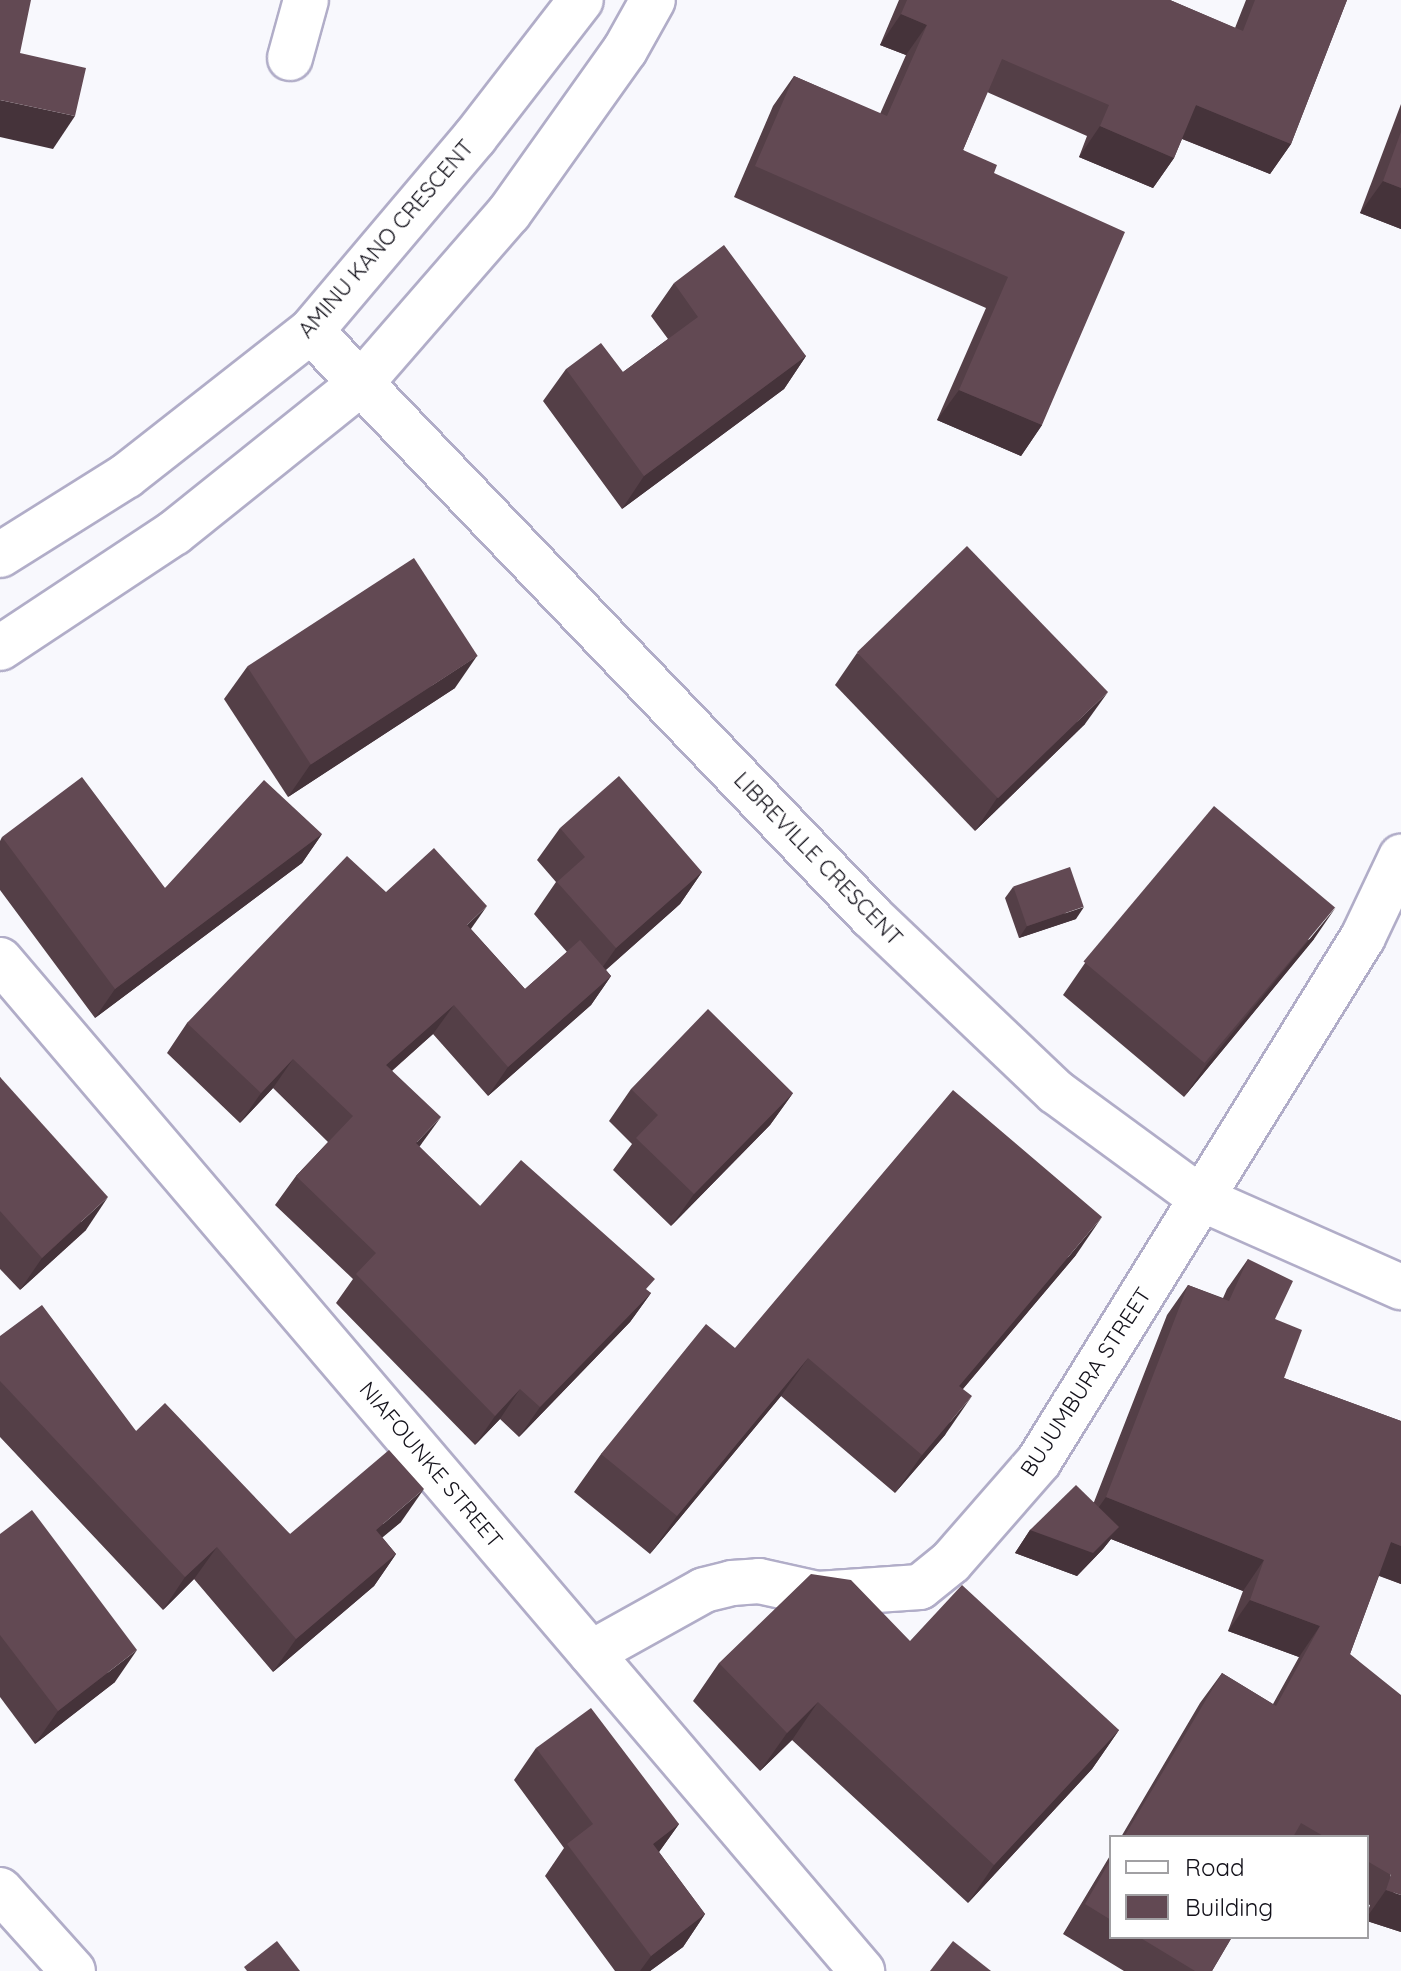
<!DOCTYPE html>
<style>
body{margin:0}
#map{position:relative;width:1401px;height:1971px;overflow:hidden;background:#f8f8fd;font-family:Quicksand,sans-serif}
div>[style]{position:absolute}
.roads{filter:drop-shadow(2px 0 #b1adc8) drop-shadow(-2px 0 #b1adc8) drop-shadow(0 2px #b1adc8) drop-shadow(0 -2px #b1adc8)}
.street>*{height:44px;margin:-22px;padding:0 22px;transform-origin:22px;border-radius:22px;background:#fff}
.secondary>*{height:44px;margin:-22px;padding:0 22px;transform-origin:22px;border-radius:22px;background:#fff}
.wall>*{inset:0;background:#543f47}
.shaded-wall>*{inset:0;background:#45333a}
.building>*{inset:0;background:#624953;transform-origin:0 0}
span{translate:-50% -50%;white-space:nowrap;text-align:center;line-height:1.15;-webkit-text-stroke:8px #fff;paint-order:stroke}
.street-label{font-size:22px;color:#13111a}
.legend{position:absolute;left:1109px;top:1835px;width:260px;height:104px;box-sizing:border-box;background:#fff;border:2px solid #a1a0a3;margin:0;padding:10px 14px;list-style:none;font-size:24px;color:#13111a}
.legend li{display:flex;align-items:center;gap:16px;height:40px}
.legend b{width:40px;border:2px solid #a1a0a3}
</style>
<div id="map">
<div class="roads">
<div class="street">
<i style="left:290px;top:58px;width:60px;rotate:-74.6deg"></i>
<i style="left:311px;top:331px;width:810px;rotate:46.25deg"></i>
<i style="left:871px;top:916px;width:255px;rotate:43.6deg"></i>
<i style="left:1056px;top:1092px;width:181px;rotate:36.2deg"></i>
<i style="left:1202px;top:1199px;width:218px;rotate:23.9deg"></i>
<i style="left:0;top:960px;width:1329px;rotate:49.55deg"></i>
<i style="left:591px;top:1653px;width:129px;rotate:-29.1deg"></i>
<i style="left:704px;top:1590px;width:29px;rotate:-14deg"></i>
<i style="left:732px;top:1583px;width:27px;rotate:-4deg"></i>
<i style="left:759px;top:1581px;width:60px;rotate:12.4deg"></i>
<i style="left:818px;top:1594px;width:102px;rotate:-3.9deg"></i>
<i style="left:920px;top:1587px;width:40px;rotate:-39deg"></i>
<i style="left:951px;top:1562px;width:134px;rotate:-48.9deg"></i>
<i style="left:1039px;top:1461px;width:616px;rotate:-58.27deg"></i>
<i style="left:1363px;top:937px;width:89px;rotate:-64.6deg"></i>
<i style="left:0;top:1890px;width:109px;rotate:48deg"></i>
</div>
<div class="secondary">
<i style="left:0;top:555px;width:149px;rotate:-32.1deg"></i>
<i style="left:126px;top:476px;width:235px;rotate:-38.1deg"></i>
<i style="left:311px;top:331px;width:254px;rotate:-49.8deg"></i>
<i style="left:475px;top:137px;width:173px;rotate:-52.3deg"></i>
<i style="left:0;top:648px;width:209px;rotate:-33.5deg"></i>
<i style="left:174px;top:533px;width:240px;rotate:-38.7deg"></i>
<i style="left:361px;top:383px;width:225px;rotate:-49deg"></i>
<i style="left:509px;top:213px;width:200px;rotate:-54.6deg"></i>
<i style="left:625px;top:50px;width:57px;rotate:-60.8deg"></i>
</div>
</div>
<div class="wall">
<i style="clip-path:polygon(899px 0,1170px 0,1235px 28px,1246px 0,1347px 0,1291px 144px,1270px 174px,1182px 139px,1174px 158px,1153px 188px,1079px 157px,1087px 136px,987px 92px,963px 150px,994px 173px,1042px 425px,1021px 456px,937px 420px,986px 308px,734px 197px,773px 106px,794px 76px,880px 114px,906px 55px,880px 45px)"></i>
<i style="clip-path:polygon(1401px 104px,1401px 229px,1360px 213px)"></i>
<i style="clip-path:polygon(674px 283px,806px 356px,784px 389px,622px 509px,543px 401px,566px 369px,623px 372px,668px 339px,651px 316px)"></i>
<i style="clip-path:polygon(857px 653px,1085px 724px,975px 831px,835px 685px)"></i>
<i style="clip-path:polygon(247px 667px,455px 688px,288px 797px,224px 699px)"></i>
<i style="clip-path:polygon(560px 828px,702px 872px,680px 904px,606px 970px,611px 976px,591px 1005px,488px 1096px,433px 1034px,392px 1071px,419px 1147px,480px 1206px,651px 1293px,630px 1322px,519px 1437px,500px 1419px,475px 1445px,336px 1303px,353px 1279px,275px 1205px,296px 1176px,328px 1142px,273px 1088px,240px 1123px,167px 1053px,187px 1023px,386px 892px,471px 929px,525px 989px,567px 952px,534px 914px,556px 882px,537px 860px)"></i>
<i style="clip-path:polygon(322px 834px,302px 863px,95px 1018px,0 890px,0 841px,2px 837px,165px 888px)"></i>
<i style="clip-path:polygon(1013px 887px,1076px 919px,1019px 938px,1005px 898px)"></i>
<i style="clip-path:polygon(1314px 939px,1184px 1097px,1063px 995px,1085px 963px)"></i>
<i style="clip-path:polygon(0 1077px,86px 1230px,20px 1290px,0 1269px)"></i>
<i style="clip-path:polygon(631px 1089px,793px 1093px,770px 1125px,671px 1226px,613px 1170px,632px 1144px,609px 1121px)"></i>
<i style="clip-path:polygon(1076px 1255px,963px 1389px,945px 1435px,895px 1493px,781px 1396px,650px 1554px,574px 1492px,601px 1454px,735px 1348px)"></i>
<i style="clip-path:polygon(1248px 1259px,1275px 1319px,1284px 1378px,1401px 1421px,1401px 1584px,1379px 1576px,1350px 1654px,1401px 1932px,1367px 1921px,1367px 1914px,1370px 1905px,1367px 1904px,1367px 1837px,1121px 1837px,1200px 1703px,1222px 1673px,1273px 1704px,1299px 1657px,1228px 1631px,1243px 1591px,1111px 1539px,1103px 1549px,1077px 1576px,1015px 1553px,1030px 1530px,1094px 1502px,1167px 1315px,1188px 1285px,1223px 1298px,1227px 1289px)"></i>
<i style="clip-path:polygon(0 1336px,136px 1431px,290px 1534px,401px 1522px,382px 1537px,396px 1554px,374px 1586px,273px 1672px,194px 1579px,163px 1610px,0 1437px)"></i>
<i style="clip-path:polygon(0 1534px,115px 1682px,35px 1744px,0 1697px)"></i>
<i style="clip-path:polygon(910px 1641px,1119px 1730px,1092px 1769px,968px 1903px,792px 1740px,760px 1771px,693px 1701px,719px 1663px)"></i>
<i style="clip-path:polygon(536px 1748px,679px 1824px,659px 1852px,705px 1914px,683px 1947px,650px 1971px,615px 1971px,545px 1876px,564px 1848px,514px 1780px)"></i>
<i style="clip-path:polygon(1111px 1854px,1111px 1937px,1232px 1937px,1212px 1971px,1124px 1971px,1063px 1934px)"></i>
</div>
<div class="shaded-wall">
<i style="clip-path:polygon(901px 14px,927px 25px,906px 55px,880px 45px)"></i>
<i style="clip-path:polygon(0 100px,75px 116px,53px 149px,0 137px)"></i>
<i style="clip-path:polygon(1196px 105px,1291px 144px,1270px 174px,1175px 136px)"></i>
<i style="clip-path:polygon(1100px 126px,1174px 158px,1153px 188px,1079px 157px)"></i>
<i style="clip-path:polygon(1383px 181px,1401px 188px,1401px 229px,1360px 213px)"></i>
<i style="clip-path:polygon(806px 356px,784px 389px,622px 509px,644px 476px)"></i>
<i style="clip-path:polygon(959px 390px,1042px 425px,1021px 456px,937px 420px)"></i>
<i style="clip-path:polygon(477px 656px,455px 688px,288px 797px,310px 765px)"></i>
<i style="clip-path:polygon(1108px 692px,1085px 724px,975px 831px,997px 798px)"></i>
<i style="clip-path:polygon(322px 834px,302px 863px,95px 1018px,115px 989px)"></i>
<i style="clip-path:polygon(702px 872px,680px 904px,593px 981px,616px 948px)"></i>
<i style="clip-path:polygon(487px 906px,466px 936px,467px 925px)"></i>
<i style="clip-path:polygon(1084px 907px,1076px 919px,1019px 938px,1027px 926px)"></i>
<i style="clip-path:polygon(1336px 907px,1314px 939px,1184px 1097px,1207px 1064px)"></i>
<i style="clip-path:polygon(611px 976px,591px 1005px,488px 1096px,508px 1067px)"></i>
<i style="clip-path:polygon(454px 1005px,433px 1034px,365px 1094px,386px 1065px)"></i>
<i style="clip-path:polygon(293px 1059px,273px 1088px,240px 1123px,261px 1093px)"></i>
<i style="clip-path:polygon(793px 1093px,770px 1125px,671px 1226px,694px 1194px)"></i>
<i style="clip-path:polygon(441px 1117px,420px 1146px,395px 1173px,416px 1143px)"></i>
<i style="clip-path:polygon(108px 1197px,86px 1230px,20px 1290px,42px 1258px)"></i>
<i style="clip-path:polygon(1102px 1217px,1076px 1255px,933px 1424px,959px 1386px)"></i>
<i style="clip-path:polygon(651px 1293px,630px 1322px,519px 1437px,540px 1407px)"></i>
<i style="clip-path:polygon(808px 1358px,781px 1396px,650px 1554px,677px 1516px)"></i>
<i style="clip-path:polygon(520px 1389px,500px 1419px,475px 1445px,495px 1416px)"></i>
<i style="clip-path:polygon(972px 1396px,945px 1435px,895px 1493px,922px 1455px)"></i>
<i style="clip-path:polygon(424px 1489px,401px 1522px,353px 1562px,376px 1530px)"></i>
<i style="clip-path:polygon(1106px 1497px,1264px 1560px,1243px 1591px,1111px 1539px,1103px 1549px,1077px 1576px,1015px 1553px,1030px 1530px,1084px 1528px)"></i>
<i style="clip-path:polygon(1391px 1542px,1401px 1546px,1401px 1584px,1370px 1572px)"></i>
<i style="clip-path:polygon(217px 1547px,194px 1579px,163px 1610px,185px 1577px)"></i>
<i style="clip-path:polygon(396px 1554px,374px 1586px,273px 1672px,296px 1639px)"></i>
<i style="clip-path:polygon(1250px 1600px,1320px 1626px,1299px 1657px,1228px 1631px)"></i>
<i style="clip-path:polygon(137px 1650px,115px 1682px,35px 1744px,58px 1711px)"></i>
<i style="clip-path:polygon(818px 1702px,792px 1740px,760px 1771px,787px 1733px)"></i>
<i style="clip-path:polygon(1119px 1730px,1092px 1769px,968px 1903px,994px 1865px)"></i>
<i style="clip-path:polygon(679px 1824px,656px 1856px,653px 1844px)"></i>
<i style="clip-path:polygon(1386px 1890px,1401px 1895px,1401px 1932px,1367px 1921px,1367px 1917px)"></i>
<i style="clip-path:polygon(705px 1914px,683px 1947px,650px 1971px,640px 1971px,651px 1956px)"></i>
</div>
<div class="building">
<i style="clip-path:polygon(0 0,31px 0,20px 53px,86px 68px,75px 116px,0 100px)"></i>
<i style="clip-path:polygon(907px 0,1170px 0,1243px 31px,1255px 0,1347px 0,1291px 144px,1196px 105px,1174px 158px,1100px 126px,1109px 105px,1002px 59px,963px 150px,997px 165px,994px 173px,1125px 232px,1042px 425px,959px 390px,1008px 277px,755px 166px,794px 76px,887px 116px,927px 25px,901px 14px)"></i>
<i style="clip-path:polygon(1401px 132px,1401px 188px,1383px 181px)"></i>
<i style="clip-path:polygon(724px 245px,806px 356px,644px 476px,566px 369px,601px 343px,623px 372px,698px 317px,674px 283px)"></i>
<i style="left:967px;top:546px;width:203px;height:153px;rotate:46deg"></i>
<i style="left:414px;top:558px;width:117px;height:199px;rotate:57deg"></i>
<i style="clip-path:polygon(619px 776px,702px 872px,616px 948px,557px 882px,585px 857px,560px 828px)"></i>
<i style="clip-path:polygon(82px 777px,165px 888px,264px 780px,322px 834px,115px 989px,2px 837px)"></i>
<i style="left:1214px;top:806px;width:158px;height:203px;rotate:40deg"></i>
<i style="clip-path:polygon(434px 848px,487px 906px,467px 925px,525px 989px,580px 940px,611px 976px,508px 1067px,454px 1005px,386px 1065px,441px 1117px,416px 1143px,480px 1206px,521px 1160px,655px 1279px,646px 1289px,651px 1293px,540px 1407px,520px 1389px,495px 1416px,356px 1274px,376px 1253px,296px 1176px,353px 1116px,293px 1059px,261px 1093px,187px 1023px,347px 856px,386px 892px)"></i>
<i style="left:1070px;top:867px;width:42px;height:60px;rotate:71deg"></i>
<i style="clip-path:polygon(708px 1009px,793px 1093px,694px 1194px,636px 1138px,658px 1115px,631px 1089px)"></i>
<i style="clip-path:polygon(0 1077px,108px 1197px,42px 1258px,0 1211px)"></i>
<i style="clip-path:polygon(953px 1090px,1102px 1217px,959px 1386px,972px 1396px,922px 1455px,808px 1358px,677px 1516px,601px 1454px,706px 1324px,735px 1348px)"></i>
<i style="clip-path:polygon(1248px 1259px,1293px 1281px,1275px 1319px,1302px 1330px,1284px 1378px,1401px 1421px,1401px 1546px,1391px 1542px,1350px 1654px,1401px 1695px,1401px 1895px,1386px 1890px,1391px 1875px,1367px 1861px,1367px 1837px,1325px 1837px,1301px 1823px,1293px 1837px,1124px 1837px,1222px 1673px,1276px 1706px,1320px 1626px,1250px 1600px,1264px 1560px,1106px 1497px,1188px 1285px,1229px 1301px)"></i>
<i style="clip-path:polygon(42px 1305px,136px 1431px,165px 1403px,290px 1534px,389px 1450px,424px 1489px,376px 1530px,396px 1554px,296px 1639px,217px 1547px,185px 1577px,0 1381px,0 1336px)"></i>
<i style="clip-path:polygon(1076px 1485px,1119px 1527px,1093px 1553px,1030px 1530px)"></i>
<i style="clip-path:polygon(32px 1510px,137px 1650px,58px 1711px,0 1635px,0 1534px)"></i>
<i style="clip-path:polygon(811px 1574px,851px 1580px,910px 1641px,962px 1585px,1119px 1730px,994px 1865px,818px 1702px,787px 1733px,719px 1663px)"></i>
<i style="clip-path:polygon(591px 1708px,679px 1824px,653px 1844px,705px 1914px,651px 1956px,567px 1844px,593px 1824px,536px 1748px)"></i>
<i style="clip-path:polygon(1111px 1859px,1111px 1920px,1085px 1904px)"></i>
<i style="clip-path:polygon(1139px 1937px,1232px 1937px,1212px 1971px,1195px 1971px)"></i>
<i style="clip-path:polygon(277px 1941px,300px 1971px,247px 1971px,244px 1967px)"></i>
<i style="clip-path:polygon(953px 1941px,991px 1971px,930px 1971px)"></i>
</div>
<div class="street-label">
<span style="left:386px;top:239px;rotate:-49deg">AMINU KANO CRESCENT</span>
<span style="left:818px;top:859px;rotate:46deg">LIBREVILLE CRESCENT</span>
<span style="left:1086px;top:1382px;rotate:-57deg">BUJUMBURA STREET</span>
<span style="left:431px;top:1465px;rotate:50deg">NIAFOUNKE STREET</span>
</div>
<ul class="legend">
<li><b style="height:10px;background:#fff"></b>Road</li>
<li><b style="height:22px;background:#624953"></b>Building</li>
</ul>
</div>
